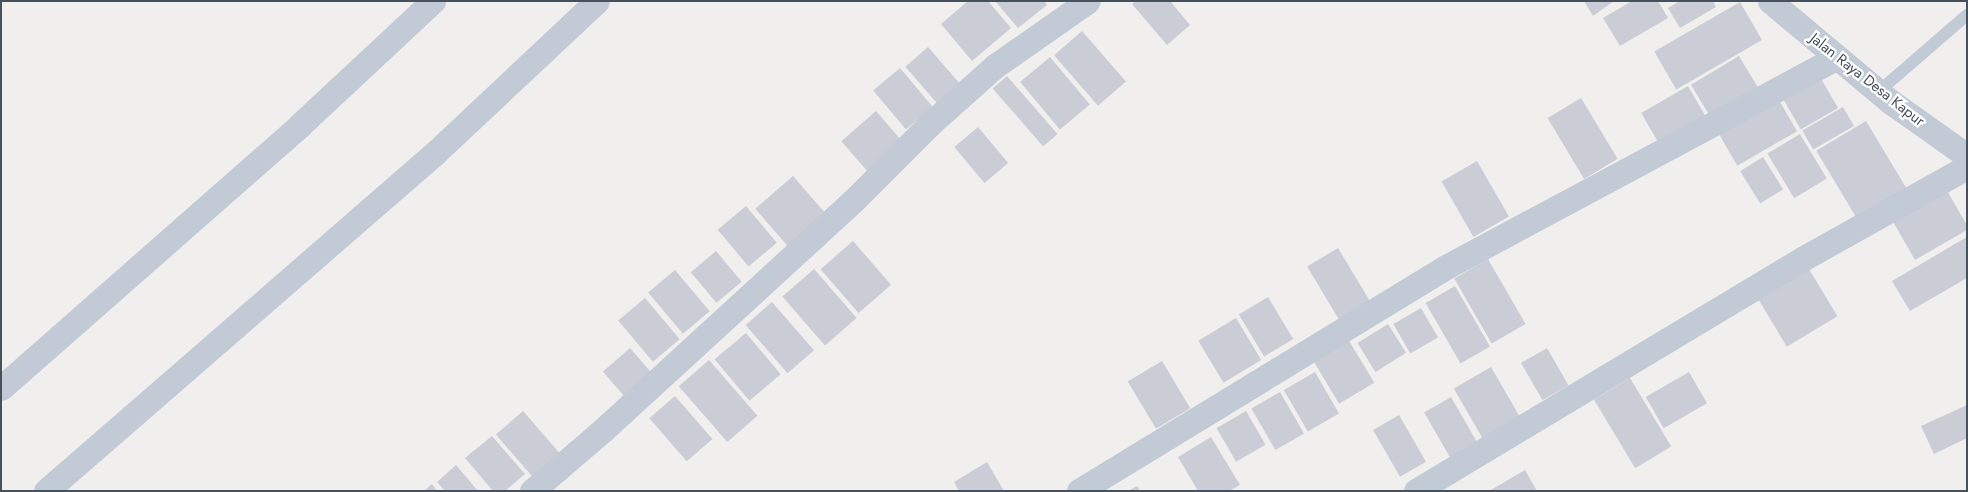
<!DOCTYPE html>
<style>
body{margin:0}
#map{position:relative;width:1968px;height:492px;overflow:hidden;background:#f1efee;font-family:Jost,sans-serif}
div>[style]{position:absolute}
.building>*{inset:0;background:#cacdd5;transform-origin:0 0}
.service>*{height:12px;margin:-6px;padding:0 6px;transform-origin:6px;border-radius:6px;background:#c1cad5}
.minor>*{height:25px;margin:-12.5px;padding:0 12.5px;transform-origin:12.5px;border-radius:12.5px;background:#c1cad5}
span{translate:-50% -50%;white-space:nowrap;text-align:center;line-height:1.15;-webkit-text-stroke:4.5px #fff;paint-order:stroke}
.street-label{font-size:15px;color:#45515d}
.frame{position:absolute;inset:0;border:2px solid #45515d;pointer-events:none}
</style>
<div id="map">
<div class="building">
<i style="clip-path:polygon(968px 1px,988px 1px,1011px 28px,972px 61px,941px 24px)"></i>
<i style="clip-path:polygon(995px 1px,1044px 1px,1047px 5px,1018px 28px)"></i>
<i style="clip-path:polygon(1135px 1px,1170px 1px,1190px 25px,1167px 45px,1132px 4px)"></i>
<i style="clip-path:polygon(1584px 1px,1614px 1px,1593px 16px)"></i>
<i style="clip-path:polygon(1632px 1px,1658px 1px,1668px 18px,1620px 46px,1603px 18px)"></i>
<i style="clip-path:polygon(1680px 1px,1713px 1px,1716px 7px,1680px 28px,1668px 8px)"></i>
<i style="left:1740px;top:2px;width:44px;height:99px;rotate:60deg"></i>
<i style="left:1082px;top:31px;width:67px;height:37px;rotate:49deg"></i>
<i style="left:928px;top:47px;width:53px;height:30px;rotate:49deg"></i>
<i style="left:1739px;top:56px;width:37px;height:56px;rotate:59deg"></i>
<i style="left:1050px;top:57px;width:62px;height:39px;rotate:50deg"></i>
<i style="left:900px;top:68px;width:51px;height:35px;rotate:50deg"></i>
<i style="left:1819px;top:75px;width:38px;height:43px;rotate:60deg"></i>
<i style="left:1007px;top:76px;width:77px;height:19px;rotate:49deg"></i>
<i style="left:1688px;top:86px;width:39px;height:54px;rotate:60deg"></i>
<i style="left:1581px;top:98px;width:71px;height:39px;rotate:59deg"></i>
<i style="left:1779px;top:100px;width:36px;height:69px;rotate:60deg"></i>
<i style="left:1843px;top:107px;width:22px;height:47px;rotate:60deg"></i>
<i style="left:876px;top:111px;width:40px;height:46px;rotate:49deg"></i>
<i style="left:1866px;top:121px;width:80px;height:58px;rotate:59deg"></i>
<i style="left:978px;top:127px;width:47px;height:31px;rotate:50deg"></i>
<i style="left:1800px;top:134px;width:52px;height:38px;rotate:59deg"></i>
<i style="left:1763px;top:157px;width:38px;height:27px;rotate:58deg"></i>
<i style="left:1477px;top:161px;width:64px;height:41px;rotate:60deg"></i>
<i style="left:793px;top:176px;width:52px;height:50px;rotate:49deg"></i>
<i style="clip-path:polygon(1946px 189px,1967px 225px,1967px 230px,1915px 260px,1892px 220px)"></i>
<i style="left:746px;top:206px;width:48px;height:37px;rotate:50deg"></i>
<i style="clip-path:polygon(1967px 237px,1967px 278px,1910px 311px,1892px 281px)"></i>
<i style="left:853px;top:241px;width:58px;height:43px;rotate:49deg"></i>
<i style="left:1338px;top:248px;width:63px;height:36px;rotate:59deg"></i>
<i style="left:716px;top:251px;width:40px;height:33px;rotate:50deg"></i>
<i style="left:1488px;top:259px;width:75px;height:39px;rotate:60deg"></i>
<i style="left:1806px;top:264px;width:61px;height:59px;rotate:59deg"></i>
<i style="left:814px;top:269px;width:65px;height:42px;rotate:49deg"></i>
<i style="left:675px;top:270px;width:54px;height:35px;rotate:50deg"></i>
<i style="left:1455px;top:286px;width:70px;height:34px;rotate:60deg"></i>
<i style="left:1268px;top:297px;width:49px;height:34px;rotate:59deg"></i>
<i style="left:645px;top:298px;width:54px;height:35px;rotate:50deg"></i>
<i style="left:772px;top:302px;width:64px;height:35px;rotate:49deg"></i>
<i style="left:1421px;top:308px;width:34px;height:32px;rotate:60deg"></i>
<i style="left:1236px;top:318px;width:49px;height:44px;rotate:59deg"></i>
<i style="left:1388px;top:324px;width:34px;height:36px;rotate:58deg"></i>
<i style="left:746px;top:333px;width:54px;height:41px;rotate:50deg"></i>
<i style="left:1348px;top:339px;width:51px;height:41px;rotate:59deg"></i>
<i style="left:630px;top:348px;width:32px;height:36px;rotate:49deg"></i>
<i style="left:1547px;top:348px;width:43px;height:30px;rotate:60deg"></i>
<i style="left:709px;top:360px;width:74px;height:40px;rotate:49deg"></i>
<i style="left:1162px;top:361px;width:55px;height:40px;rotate:59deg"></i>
<i style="left:1491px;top:367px;width:59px;height:43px;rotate:60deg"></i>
<i style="left:1315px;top:372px;width:48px;height:36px;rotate:60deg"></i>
<i style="left:1689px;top:372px;width:36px;height:50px;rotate:60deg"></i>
<i style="left:1630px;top:378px;width:80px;height:42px;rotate:59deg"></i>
<i style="left:1280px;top:392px;width:48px;height:33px;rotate:60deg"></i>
<i style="left:675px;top:396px;width:57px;height:34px;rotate:49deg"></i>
<i style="left:1451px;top:397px;width:53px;height:31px;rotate:60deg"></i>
<i style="clip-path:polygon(1967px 405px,1967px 438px,1934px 454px,1921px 426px)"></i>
<i style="left:523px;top:411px;width:55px;height:36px;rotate:49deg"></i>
<i style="left:1246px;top:411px;width:39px;height:34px;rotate:60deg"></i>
<i style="left:1399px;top:415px;width:54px;height:30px;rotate:60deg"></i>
<i style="clip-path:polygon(492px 436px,525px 474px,505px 491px,493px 491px,465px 458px)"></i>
<i style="clip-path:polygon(1211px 437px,1240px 485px,1229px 491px,1198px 491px,1178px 457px)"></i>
<i style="clip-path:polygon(987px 462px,1004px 491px,959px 491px,954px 482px)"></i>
<i style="clip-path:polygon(456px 465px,478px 491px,445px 491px,437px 482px)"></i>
<i style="clip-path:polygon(1525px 470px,1537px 491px,1489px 491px)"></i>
<i style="clip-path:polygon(432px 484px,437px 491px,424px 491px)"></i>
<i style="clip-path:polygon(1137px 486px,1140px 491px,1128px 491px)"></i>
</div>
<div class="service">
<i style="left:1878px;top:92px;width:118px;rotate:-40.9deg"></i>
</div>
<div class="minor">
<i style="left:1770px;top:1px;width:158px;rotate:39.9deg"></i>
<i style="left:1891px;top:102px;width:93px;rotate:35.4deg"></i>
<i style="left:1px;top:388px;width:398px;rotate:-41.3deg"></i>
<i style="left:300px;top:125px;width:182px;rotate:-43deg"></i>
<i style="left:46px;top:491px;width:515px;rotate:-40.99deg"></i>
<i style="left:435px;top:153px;width:222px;rotate:-43.2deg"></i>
<i style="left:532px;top:491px;width:94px;rotate:-40.7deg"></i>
<i style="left:603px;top:430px;width:340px;rotate:-42.5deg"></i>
<i style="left:854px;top:200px;width:109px;rotate:-45deg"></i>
<i style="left:931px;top:123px;width:86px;rotate:-41.7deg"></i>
<i style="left:995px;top:66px;width:113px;rotate:-35deg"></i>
<i style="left:1079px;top:491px;width:428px;rotate:-31.4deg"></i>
<i style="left:1444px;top:268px;width:446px;rotate:-28.2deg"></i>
<i style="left:1416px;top:491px;width:453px;rotate:-31deg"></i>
<i style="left:1804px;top:258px;width:187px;rotate:-29.2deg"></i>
</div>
<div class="street-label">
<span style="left:1867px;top:80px;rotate:38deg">Jalan Raya Desa Kapur</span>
</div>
<div class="frame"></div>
</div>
